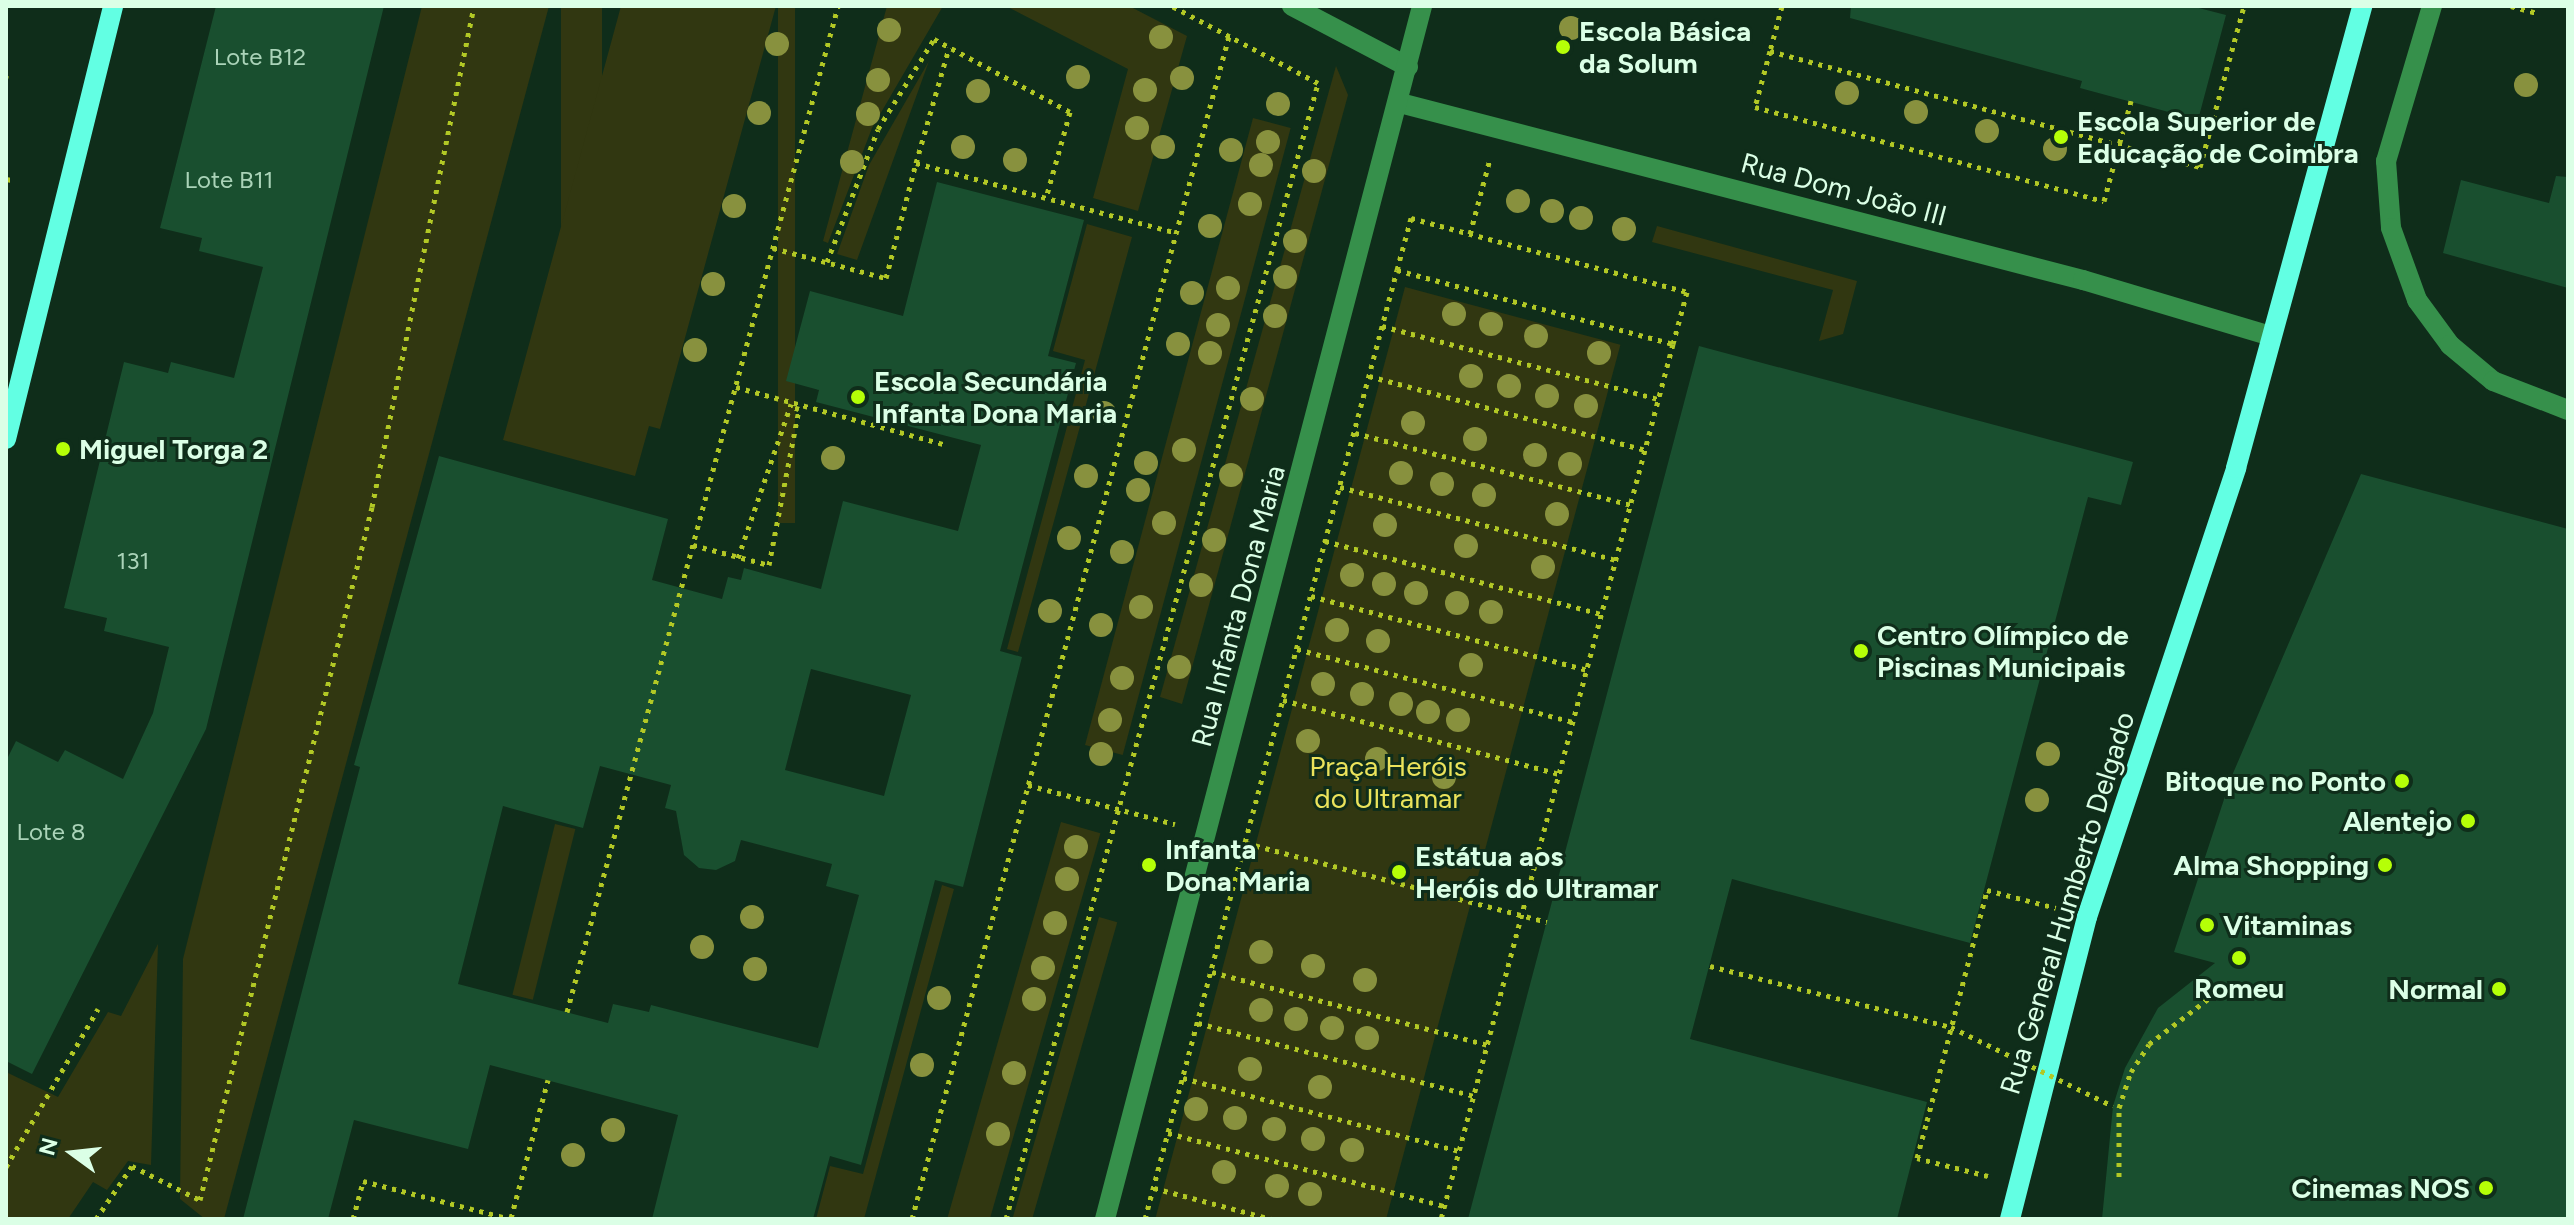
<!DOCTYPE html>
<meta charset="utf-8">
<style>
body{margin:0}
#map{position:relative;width:2574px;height:1225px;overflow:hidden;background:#0f2d1a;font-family:Figtree,sans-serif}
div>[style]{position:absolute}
.green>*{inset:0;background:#313711;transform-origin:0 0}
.building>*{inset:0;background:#194f2f}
.path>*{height:5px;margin-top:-2.5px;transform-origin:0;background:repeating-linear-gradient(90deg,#b2c825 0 4px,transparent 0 10px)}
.minor>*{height:20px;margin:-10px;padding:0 10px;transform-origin:10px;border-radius:10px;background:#36904b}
.major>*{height:20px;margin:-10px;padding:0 10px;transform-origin:10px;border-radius:10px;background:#62ffe3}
.path-bridge>*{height:5px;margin-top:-2.5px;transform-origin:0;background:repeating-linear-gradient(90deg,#b2c825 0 4px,transparent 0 10px)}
.trees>*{width:24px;height:24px;margin:-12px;border-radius:50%;background:#88913e}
.dots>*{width:22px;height:22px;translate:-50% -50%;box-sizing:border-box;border:4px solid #0f2d1a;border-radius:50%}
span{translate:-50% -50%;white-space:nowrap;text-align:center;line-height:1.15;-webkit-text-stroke:6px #0f2d1a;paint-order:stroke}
.number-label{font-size:24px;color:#aad3b8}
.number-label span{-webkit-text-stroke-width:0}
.poi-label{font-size:28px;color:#dbffe6;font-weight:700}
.left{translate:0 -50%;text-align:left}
.right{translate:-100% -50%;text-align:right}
.street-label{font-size:28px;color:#dbffe6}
.park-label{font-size:28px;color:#ebe35b}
.frame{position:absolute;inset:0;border:8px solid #dbffe6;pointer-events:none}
.north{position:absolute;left:32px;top:1113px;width:80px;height:80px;-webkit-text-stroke:6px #0f2d1a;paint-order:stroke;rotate:285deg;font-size:22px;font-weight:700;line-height:32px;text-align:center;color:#dbffe6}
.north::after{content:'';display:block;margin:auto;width:28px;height:36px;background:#dbffe6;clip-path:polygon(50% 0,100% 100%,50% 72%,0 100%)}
</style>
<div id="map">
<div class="green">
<i style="clip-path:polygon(422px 6px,549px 6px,224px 1219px,205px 1219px,180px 1199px,183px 959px)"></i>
<i style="left:561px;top:6px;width:41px;height:449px"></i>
<i style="clip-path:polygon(621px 6px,776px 6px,660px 429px,649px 426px,635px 476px,503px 440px)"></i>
<i style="left:778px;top:6px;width:17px;height:517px"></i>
<i style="clip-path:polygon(887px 6px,943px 6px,872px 128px,828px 243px,823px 241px)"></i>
<i style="clip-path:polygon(1006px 6px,1129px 6px,1187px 36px,1138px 211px,1093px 198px,1128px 69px)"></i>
<i style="clip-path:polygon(929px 61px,857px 260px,837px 254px,869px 165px)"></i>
<i style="clip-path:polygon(1336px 66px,1348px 95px,1182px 704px,1160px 697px)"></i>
<i style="left:1253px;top:118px;width:39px;height:649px;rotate:15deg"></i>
<i style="clip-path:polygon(1087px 224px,1132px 237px,1018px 652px,1007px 649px,1085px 360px,1053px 351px)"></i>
<i style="clip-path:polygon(1657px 226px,1857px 281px,1843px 334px,1819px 341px,1833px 290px,1652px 242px)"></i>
<i style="left:1405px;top:287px;width:223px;height:965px;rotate:15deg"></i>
<i style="left:1061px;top:822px;width:41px;height:411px;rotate:16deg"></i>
<i style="left:555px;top:824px;width:21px;height:176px;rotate:14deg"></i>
<i style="clip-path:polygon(942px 885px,954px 889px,864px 1219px,816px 1219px,830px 1166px,863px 1174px)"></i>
<i style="left:1099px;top:917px;width:19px;height:313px;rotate:16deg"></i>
<i style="clip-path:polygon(158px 944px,151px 1165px,128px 1161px,107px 1190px,93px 1182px,68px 1219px,6px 1219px,6px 1072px,58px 1097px,108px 1012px,121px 1016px)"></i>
</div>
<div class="building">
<i style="clip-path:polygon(216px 6px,384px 6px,206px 729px,32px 1074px,6px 1061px,6px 761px,16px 741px,58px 762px,65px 750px,123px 779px,153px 713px,169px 647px,104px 631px,107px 618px,64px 608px,124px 362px,168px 373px,171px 362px,234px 378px,263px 267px,199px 251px,202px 238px,160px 228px)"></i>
<i style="clip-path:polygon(1851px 6px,2191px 6px,2226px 15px,2198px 120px,2080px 88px,2082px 81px,1850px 18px)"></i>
<i style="clip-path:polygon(2556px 176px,2568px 177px,2568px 288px,2443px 253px,2461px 180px,2549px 203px)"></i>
<i style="clip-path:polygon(evenodd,937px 182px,1084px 220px,1048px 356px,1076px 363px,1000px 651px,1022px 657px,963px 887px,935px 880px,861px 1165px,830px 1156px,813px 1219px,652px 1219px,678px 1115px,490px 1065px,468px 1149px,354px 1120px,328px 1219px,243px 1219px,360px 767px,354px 765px,439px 456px,668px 519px,652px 580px,722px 599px,728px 577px,741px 580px,744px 568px,821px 589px,843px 501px,958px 531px,981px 445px,816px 402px,819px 390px,786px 381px,810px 291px,903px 316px,937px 182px,811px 669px,911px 695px,884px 796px,785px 770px,811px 669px,937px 182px,600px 766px,671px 785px,665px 808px,676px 811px,684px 855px,699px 868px,716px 870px,735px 861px,741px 840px,832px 864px,826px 886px,859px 895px,818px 1048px,651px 1005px,649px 1012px,613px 1004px,608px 1023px,458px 984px,503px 806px,583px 828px,600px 766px)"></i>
<i style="clip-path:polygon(1699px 346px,2133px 462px,2121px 505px,2088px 497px,1970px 943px,1732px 879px,1690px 1039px,1927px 1102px,1897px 1219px,1468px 1219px)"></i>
<i style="clip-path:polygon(2361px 474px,2568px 529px,2568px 1219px,2102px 1219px,2113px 1106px,2125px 1068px,2158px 1008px,2215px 963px,2174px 952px,2231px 778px)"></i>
</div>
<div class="path">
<i style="left:1782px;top:6px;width:47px;rotate:104.9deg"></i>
<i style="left:1770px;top:51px;width:445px;rotate:15.1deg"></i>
<i style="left:2200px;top:167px;width:167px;rotate:-74.7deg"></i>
<i style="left:2511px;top:6px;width:27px;rotate:15deg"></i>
<i style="left:1770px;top:51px;width:58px;rotate:105deg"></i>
<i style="left:1755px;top:107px;width:361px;rotate:15.1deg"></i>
<i style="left:2104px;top:201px;width:104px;rotate:-74.9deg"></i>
<i style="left:6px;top:75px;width:3px;rotate:90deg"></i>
<i style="left:916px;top:163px;width:120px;rotate:-74deg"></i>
<i style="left:6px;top:179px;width:6px;rotate:9deg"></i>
<i style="left:1470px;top:234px;width:78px;rotate:-75.1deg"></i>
<i style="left:773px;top:248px;width:117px;rotate:14.9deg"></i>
<i style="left:886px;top:278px;width:119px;rotate:-75.4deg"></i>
<i style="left:916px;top:163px;width:270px;rotate:15deg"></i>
<i style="left:827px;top:262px;width:142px;rotate:-69deg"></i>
<i style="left:878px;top:129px;width:106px;rotate:-58.1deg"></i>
<i style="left:934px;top:39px;width:154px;rotate:28.2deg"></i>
<i style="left:1070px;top:112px;width:89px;rotate:105.6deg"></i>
<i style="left:1397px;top:270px;width:54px;rotate:-74.9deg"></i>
<i style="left:1411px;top:218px;width:286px;rotate:15deg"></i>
<i style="left:1687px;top:292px;width:54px;rotate:105.1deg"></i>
<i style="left:1382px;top:326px;width:286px;rotate:14.8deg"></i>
<i style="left:1369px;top:376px;width:287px;rotate:15deg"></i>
<i style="left:736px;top:387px;width:219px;rotate:15.4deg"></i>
<i style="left:1355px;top:433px;width:285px;rotate:14.6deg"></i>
<i style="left:1340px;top:487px;width:285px;rotate:14.8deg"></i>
<i style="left:1325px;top:541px;width:286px;rotate:14.8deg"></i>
<i style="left:693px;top:545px;width:79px;rotate:14.7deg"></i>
<i style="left:769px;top:565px;width:159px;rotate:-79.1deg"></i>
<i style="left:799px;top:409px;width:9px;rotate:-162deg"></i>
<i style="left:738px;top:558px;width:163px;rotate:-71deg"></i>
<i style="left:1311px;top:596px;width:286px;rotate:15deg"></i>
<i style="left:1297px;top:649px;width:286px;rotate:14.8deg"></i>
<i style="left:1283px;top:700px;width:287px;rotate:15deg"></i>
<i style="left:1028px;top:785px;width:152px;rotate:14.9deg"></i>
<i style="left:1246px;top:843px;width:311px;rotate:14.7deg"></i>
<i style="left:1710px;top:966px;width:249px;rotate:14.2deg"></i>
<i style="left:1212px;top:972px;width:285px;rotate:14.8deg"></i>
<i style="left:567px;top:1012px;width:1042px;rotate:-74.92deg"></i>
<i style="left:1198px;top:1023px;width:285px;rotate:14.8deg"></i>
<i style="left:1183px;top:1078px;width:285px;rotate:14.8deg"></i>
<i style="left:1168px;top:1133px;width:286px;rotate:14.8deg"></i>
<i style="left:6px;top:1167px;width:183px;rotate:-59.8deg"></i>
<i style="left:1988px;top:1176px;width:73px;rotate:-165.8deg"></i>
<i style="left:1917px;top:1158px;width:38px;rotate:-75deg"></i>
<i style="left:1927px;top:1121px;width:239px;rotate:-75.4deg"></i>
<i style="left:1987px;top:890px;width:71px;rotate:14.6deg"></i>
<i style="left:2119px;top:1177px;width:69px;rotate:-90deg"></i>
<i style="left:2119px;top:1108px;width:38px;rotate:-72deg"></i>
<i style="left:2131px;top:1072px;width:33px;rotate:-57deg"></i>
<i style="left:2149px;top:1044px;width:96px;rotate:-37.3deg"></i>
<i style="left:1154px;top:1188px;width:121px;rotate:14.8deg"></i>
<i style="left:511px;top:1218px;width:143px;rotate:-75deg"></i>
<i style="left:96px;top:1219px;width:64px;rotate:-55.8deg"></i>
<i style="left:132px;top:1166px;width:76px;rotate:26.6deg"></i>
<i style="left:200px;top:1200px;width:714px;rotate:-76.06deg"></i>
<i style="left:372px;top:507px;width:511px;rotate:-78.49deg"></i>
<i style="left:353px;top:1219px;width:39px;rotate:-75deg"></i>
<i style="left:363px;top:1181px;width:153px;rotate:14.4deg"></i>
<i style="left:912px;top:1219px;width:1225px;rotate:-75deg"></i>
<i style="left:1006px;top:1219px;width:1178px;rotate:-74.64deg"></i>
<i style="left:1318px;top:83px;width:165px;rotate:-152.2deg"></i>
<i style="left:1145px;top:1219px;width:982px;rotate:-75.13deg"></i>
<i style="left:1397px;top:270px;width:286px;rotate:15deg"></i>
<i style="left:1673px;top:344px;width:905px;rotate:104.85deg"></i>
</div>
<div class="minor">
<i style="left:1292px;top:6px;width:131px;rotate:27.7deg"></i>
<i style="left:2432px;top:6px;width:162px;rotate:106.5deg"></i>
<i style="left:2386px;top:161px;width:67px;rotate:85.7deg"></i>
<i style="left:2391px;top:228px;width:77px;rotate:70.1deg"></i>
<i style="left:2417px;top:300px;width:56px;rotate:53.7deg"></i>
<i style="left:2450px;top:345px;width:56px;rotate:39.9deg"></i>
<i style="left:2493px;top:381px;width:80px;rotate:21.1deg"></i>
<i style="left:1400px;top:103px;width:706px;rotate:14.53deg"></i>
<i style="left:2083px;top:280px;width:196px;rotate:16.6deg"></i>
<i style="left:1105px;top:1219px;width:1254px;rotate:-75.35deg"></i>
</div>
<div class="major">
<i style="left:6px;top:439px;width:446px;rotate:-76.1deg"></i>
<i style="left:2010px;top:1219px;width:312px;rotate:-75.7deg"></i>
<i style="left:2087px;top:917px;width:473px;rotate:-71.6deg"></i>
<i style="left:2236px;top:468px;width:479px;rotate:-74.7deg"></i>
</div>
<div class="path-bridge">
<i style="left:1951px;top:1027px;width:180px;rotate:26deg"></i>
</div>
<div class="trees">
<i style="left:1571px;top:28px"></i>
<i style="left:889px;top:30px"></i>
<i style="left:1161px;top:37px"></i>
<i style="left:777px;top:44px"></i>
<i style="left:1078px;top:77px"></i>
<i style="left:1182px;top:78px"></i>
<i style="left:878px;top:80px"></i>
<i style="left:2526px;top:85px"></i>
<i style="left:1145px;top:90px"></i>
<i style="left:978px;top:91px"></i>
<i style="left:1847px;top:93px"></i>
<i style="left:1278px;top:104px"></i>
<i style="left:1916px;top:112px"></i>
<i style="left:759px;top:113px"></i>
<i style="left:868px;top:114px"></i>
<i style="left:1137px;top:128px"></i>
<i style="left:1987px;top:131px"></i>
<i style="left:1268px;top:142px"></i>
<i style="left:963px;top:147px"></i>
<i style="left:1163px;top:147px"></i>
<i style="left:2055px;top:149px"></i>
<i style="left:1231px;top:150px"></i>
<i style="left:1015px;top:160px"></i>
<i style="left:852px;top:162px"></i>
<i style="left:1261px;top:165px"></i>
<i style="left:1314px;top:171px"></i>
<i style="left:1518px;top:201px"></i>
<i style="left:1250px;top:204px"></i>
<i style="left:734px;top:206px"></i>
<i style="left:1552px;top:211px"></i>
<i style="left:1581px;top:218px"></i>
<i style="left:1210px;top:226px"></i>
<i style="left:1624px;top:229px"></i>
<i style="left:1295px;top:241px"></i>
<i style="left:1285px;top:277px"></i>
<i style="left:713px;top:284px"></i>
<i style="left:1228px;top:288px"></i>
<i style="left:1192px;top:293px"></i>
<i style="left:1454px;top:314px"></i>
<i style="left:1275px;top:316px"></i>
<i style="left:1491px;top:324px"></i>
<i style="left:1218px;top:325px"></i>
<i style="left:1536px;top:336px"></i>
<i style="left:1178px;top:344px"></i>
<i style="left:695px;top:350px"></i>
<i style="left:1210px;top:353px"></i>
<i style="left:1599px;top:353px"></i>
<i style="left:1471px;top:376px"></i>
<i style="left:1509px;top:386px"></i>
<i style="left:1547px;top:396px"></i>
<i style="left:1252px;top:399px"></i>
<i style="left:1586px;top:406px"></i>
<i style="left:1104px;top:413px"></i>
<i style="left:1413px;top:423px"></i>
<i style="left:1475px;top:439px"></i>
<i style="left:1184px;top:450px"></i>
<i style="left:1535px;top:455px"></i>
<i style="left:833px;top:458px"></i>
<i style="left:1146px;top:463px"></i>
<i style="left:1570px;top:464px"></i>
<i style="left:1401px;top:473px"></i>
<i style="left:1231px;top:475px"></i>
<i style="left:1086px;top:476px"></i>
<i style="left:1442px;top:484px"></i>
<i style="left:1138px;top:490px"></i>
<i style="left:1484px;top:495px"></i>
<i style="left:1557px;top:514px"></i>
<i style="left:1164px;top:523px"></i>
<i style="left:1385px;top:525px"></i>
<i style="left:1069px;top:538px"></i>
<i style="left:1214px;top:540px"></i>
<i style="left:1466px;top:546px"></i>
<i style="left:1122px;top:552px"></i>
<i style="left:1543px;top:567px"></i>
<i style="left:1352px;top:575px"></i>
<i style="left:1384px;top:584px"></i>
<i style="left:1201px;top:585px"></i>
<i style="left:1416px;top:593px"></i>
<i style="left:1457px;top:603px"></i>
<i style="left:1141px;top:607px"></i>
<i style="left:1050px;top:611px"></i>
<i style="left:1491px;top:612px"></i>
<i style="left:1101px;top:625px"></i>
<i style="left:1337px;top:630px"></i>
<i style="left:1378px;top:641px"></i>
<i style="left:1471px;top:665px"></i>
<i style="left:1179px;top:667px"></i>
<i style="left:1122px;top:678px"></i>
<i style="left:1323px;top:684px"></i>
<i style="left:1362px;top:694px"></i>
<i style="left:1401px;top:704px"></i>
<i style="left:1428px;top:712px"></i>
<i style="left:1110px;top:720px"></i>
<i style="left:1458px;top:720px"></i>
<i style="left:1308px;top:741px"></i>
<i style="left:1101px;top:754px"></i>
<i style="left:2048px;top:754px"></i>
<i style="left:1377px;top:759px"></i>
<i style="left:1444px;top:777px"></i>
<i style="left:2037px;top:800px"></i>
<i style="left:1076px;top:847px"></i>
<i style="left:1067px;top:879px"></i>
<i style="left:752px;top:917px"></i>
<i style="left:1055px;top:923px"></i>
<i style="left:702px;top:947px"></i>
<i style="left:1261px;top:952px"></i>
<i style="left:1313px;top:966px"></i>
<i style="left:1043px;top:968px"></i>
<i style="left:755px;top:969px"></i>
<i style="left:1365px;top:980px"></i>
<i style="left:939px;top:998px"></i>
<i style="left:1034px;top:999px"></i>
<i style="left:1261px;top:1010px"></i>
<i style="left:1296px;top:1019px"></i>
<i style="left:1332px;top:1028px"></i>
<i style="left:1367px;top:1038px"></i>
<i style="left:922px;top:1065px"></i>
<i style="left:1250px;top:1069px"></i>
<i style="left:1014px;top:1073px"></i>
<i style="left:1320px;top:1087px"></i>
<i style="left:1196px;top:1109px"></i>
<i style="left:1235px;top:1118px"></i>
<i style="left:1274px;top:1129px"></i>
<i style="left:613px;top:1130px"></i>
<i style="left:998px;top:1134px"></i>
<i style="left:1313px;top:1139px"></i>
<i style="left:1352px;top:1150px"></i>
<i style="left:573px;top:1155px"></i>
<i style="left:1224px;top:1172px"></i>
<i style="left:1277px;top:1186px"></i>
<i style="left:1310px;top:1194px"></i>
</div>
<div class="dots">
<i style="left:1563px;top:47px;background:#b5ff07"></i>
<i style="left:2061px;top:137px;background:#b5ff07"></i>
<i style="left:858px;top:397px;background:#b5ff07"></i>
<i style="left:63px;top:449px;background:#b5ff07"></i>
<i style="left:1861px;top:651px;background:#b5ff07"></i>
<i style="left:2402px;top:781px;background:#b5ff07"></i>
<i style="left:2468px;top:821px;background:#b5ff07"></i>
<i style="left:1149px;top:865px;background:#b5ff07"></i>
<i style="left:2385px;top:865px;background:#b5ff07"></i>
<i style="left:1399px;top:872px;background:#b5ff07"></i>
<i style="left:2207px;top:925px;background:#b5ff07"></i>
<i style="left:2239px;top:958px;background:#b5ff07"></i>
<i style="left:2499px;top:989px;background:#b5ff07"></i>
<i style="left:2486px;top:1188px;background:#b5ff07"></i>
</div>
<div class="number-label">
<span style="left:260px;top:57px">Lote B12</span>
<span style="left:229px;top:180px">Lote B11</span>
<span style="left:133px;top:561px">131</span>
<span style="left:51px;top:832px">Lote 8</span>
</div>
<div class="poi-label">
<span class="left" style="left:1579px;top:47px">Escola Básica<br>da Solum</span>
<span class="left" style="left:2077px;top:137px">Escola Superior de<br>Educação de Coimbra</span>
<span class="left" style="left:874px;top:397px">Escola Secundária<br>Infanta Dona Maria</span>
<span class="left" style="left:79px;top:449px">Miguel Torga 2</span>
<span class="left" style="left:1877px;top:651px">Centro Olímpico de<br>Piscinas Municipais</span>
<span class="right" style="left:2386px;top:781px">Bitoque no Ponto</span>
<span class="right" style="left:2452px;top:821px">Alentejo</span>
<span class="left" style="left:1165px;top:865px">Infanta<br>Dona Maria</span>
<span class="left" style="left:1415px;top:872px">Estátua aos<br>Heróis do Ultramar</span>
<span class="right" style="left:2369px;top:865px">Alma Shopping</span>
<span class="left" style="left:2223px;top:925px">Vitaminas</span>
<span style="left:2239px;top:988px">Romeu</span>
<span class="right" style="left:2483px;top:989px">Normal</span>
<span class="right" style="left:2470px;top:1188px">Cinemas NOS</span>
</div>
<div class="street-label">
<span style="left:1844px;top:189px;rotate:15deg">Rua Dom João III</span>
<span style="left:1238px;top:606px;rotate:-75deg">Rua Infanta Dona Maria</span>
<span style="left:2067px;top:903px;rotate:-73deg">Rua General Humberto Delgado</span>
</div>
<div class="park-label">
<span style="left:1388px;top:782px">Praça Heróis<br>do Ultramar</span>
</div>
<div class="frame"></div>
<div class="north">N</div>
</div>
